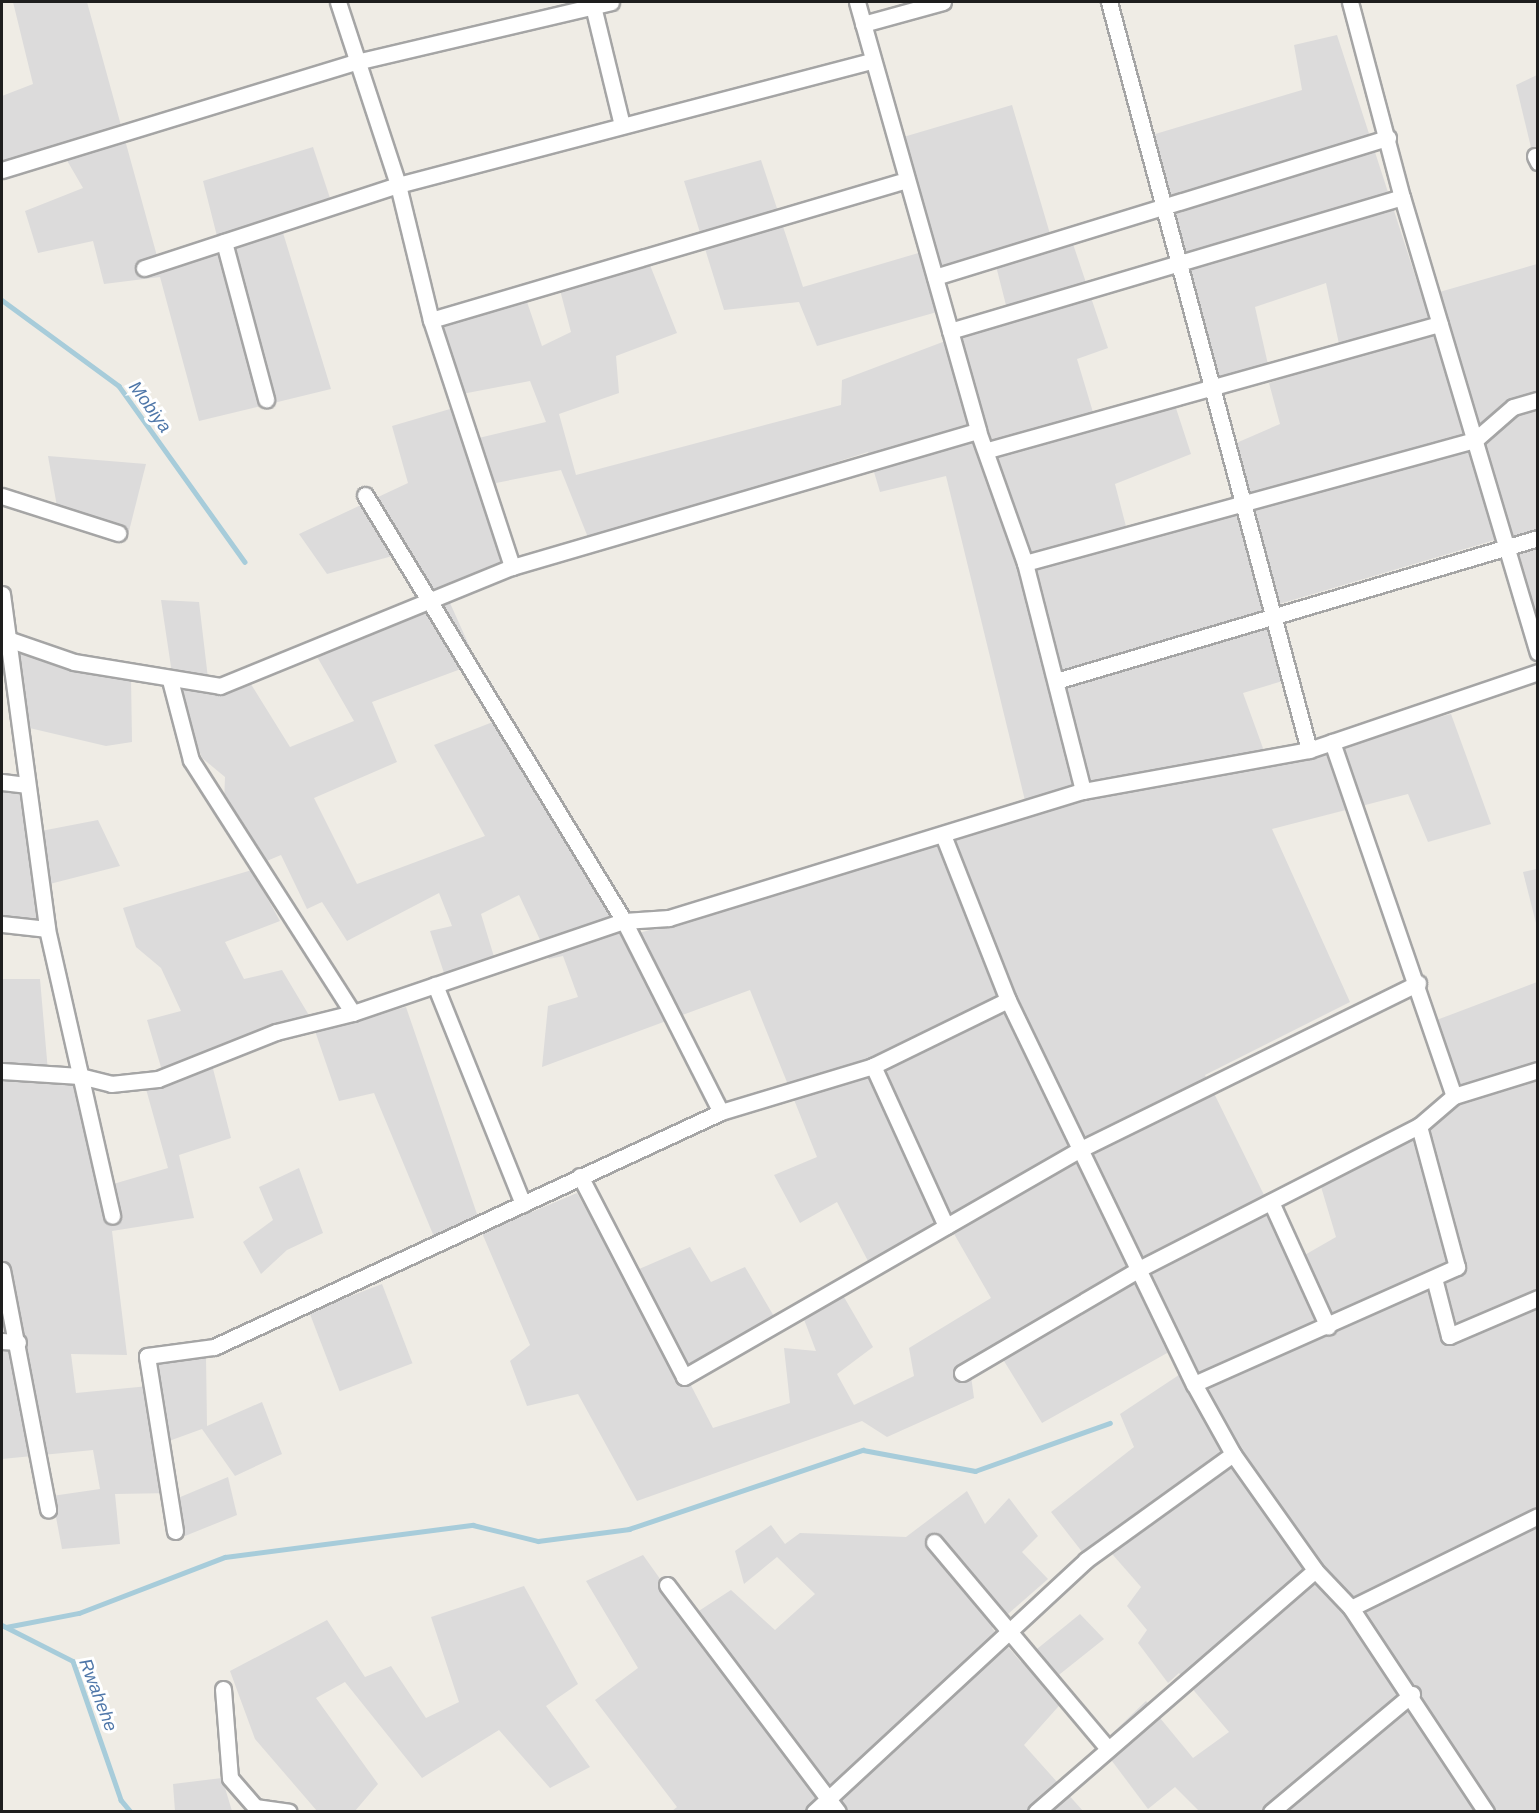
<!DOCTYPE html>
<style>
body{margin:0}
#map{position:relative;width:1539px;height:1813px;overflow:hidden;background:#efece5;font-family:Helvetica,sans-serif}
div>[style]{position:absolute}
.residential>*{inset:0;background:#dcdbdb;transform-origin:0 0}
.stream>*{height:4.5px;margin:-2.25px;padding:0 2.25px;transform-origin:2.25px;border-radius:2.25px;background:#a7ccda}
.roads{filter:drop-shadow(2px 0 #a5a5a5) drop-shadow(-2px 0 #a5a5a5) drop-shadow(0 2px #a5a5a5) drop-shadow(0 -2px #a5a5a5)}
.street>*{height:15px;margin:-7.5px;padding:0 7.5px;transform-origin:7.5px;border-radius:7.5px;background:#fff}
span{translate:-50% -50%;white-space:nowrap;text-align:center;line-height:1.15;-webkit-text-stroke:6px #fff;paint-order:stroke}
.water-label{font-size:18px;color:#4f77a9;font-style:italic}
.frame{position:absolute;inset:0;border:3px solid #1e1e1e;pointer-events:none}
</style>
<div id="map">
<div class="residential">
<i style="clip-path:polygon(13px 2px,87px 2px,160px 267px,220px 248px,203px 181px,313px 147px,332px 204px,280px 223px,331px 389px,199px 421px,160px 277px,104px 284px,93px 241px,38px 253px,25px 211px,83px 188px,58px 145px,2px 163px,2px 96px,33px 84px)"></i>
<i style="clip-path:polygon(evenodd,1337px 35px,1422px 297px,1537px 264px,1537px 629px,1505px 537px,1266px 608px,1286px 680px,1243px 693px,1268px 762px,1451px 714px,1491px 824px,1428px 842px,1408px 794px,1272px 829px,1350px 1002px,1205px 1075px,1296px 1260px,1336px 1237px,1319px 1180px,1453px 1110px,1434px 1021px,1537px 982px,1537px 1811px,1199px 1811px,1175px 1787px,1148px 1809px,1100px 1745px,1146px 1701px,1193px 1758px,1229px 1732px,1179px 1673px,1168px 1683px,1138px 1643px,1147px 1630px,1127px 1606px,1141px 1587px,1099px 1539px,1083px 1553px,1051px 1512px,1134px 1447px,1120px 1414px,1194px 1365px,1185px 1343px,1042px 1423px,996px 1348px,969px 1361px,974px 1398px,887px 1437px,862px 1421px,637px 1501px,578px 1394px,527px 1406px,510px 1361px,530px 1345px,482px 1233px,577px 1193px,623px 1276px,690px 1247px,711px 1282px,745px 1267px,775px 1318px,683px 1370px,713px 1428px,790px 1403px,784px 1348px,816px 1351px,797px 1301px,837px 1285px,873px 1347px,837px 1374px,854px 1405px,914px 1376px,909px 1348px,991px 1298px,946px 1220px,868px 1261px,837px 1202px,800px 1223px,774px 1175px,817px 1157px,750px 990px,542px 1067px,548px 1006px,578px 997px,563px 956px,549px 959px,519px 895px,481px 914px,495px 960px,446px 979px,430px 931px,452px 926px,439px 893px,347px 941px,322px 902px,307px 909px,281px 855px,262px 863px,224px 804px,225px 777px,202px 758px,174px 687px,161px 600px,199px 602px,209px 687px,249px 681px,290px 747px,354px 721px,316px 655px,431px 608px,396px 555px,327px 574px,299px 534px,408px 483px,392px 426px,450px 409px,462px 442px,546px 422px,530px 381px,462px 394px,441px 322px,525px 296px,542px 346px,571px 332px,560px 290px,648px 260px,677px 333px,616px 356px,619px 393px,559px 414px,576px 475px,841px 405px,842px 380px,1009px 317px,996px 266px,931px 284px,937px 312px,817px 346px,799px 302px,724px 310px,684px 181px,761px 160px,803px 287px,932px 249px,900px 138px,1012px 105px,1053px 244px,1071px 238px,1108px 348px,1077px 359px,1095px 419px,1174px 402px,1191px 454px,1115px 484px,1129px 538px,1237px 502px,1227px 447px,1280px 424px,1269px 383px,1342px 358px,1326px 283px,1255px 307px,1269px 369px,1218px 386px,1152px 135px,1302px 90px,1294px 45px,1337px 35px,868px 452px,880px 492px,946px 476px,1029px 817px,636px 934px,503px 718px,434px 745px,485px 836px,357px 884px,314px 798px,397px 762px,372px 702px,477px 663px,450px 603px,517px 572px,496px 483px,561px 470px,589px 540px,868px 452px)"></i>
<i style="clip-path:polygon(1537px 75px,1537px 159px,1534px 160px,1516px 85px)"></i>
<i style="clip-path:polygon(48px 456px,146px 464px,128px 535px,58px 512px)"></i>
<i style="clip-path:polygon(10px 648px,131px 678px,132px 742px,106px 746px,21px 726px)"></i>
<i style="clip-path:polygon(2px 789px,23px 793px,41px 831px,98px 820px,120px 866px,34px 888px,43px 928px,2px 926px)"></i>
<i style="clip-path:polygon(1537px 869px,1538px 869px,1537px 927px,1523px 872px)"></i>
<i style="clip-path:polygon(252px 870px,280px 921px,225px 942px,244px 979px,282px 970px,310px 1017px,211px 1061px,231px 1138px,179px 1155px,194px 1218px,112px 1231px,127px 1355px,71px 1354px,76px 1393px,149px 1386px,152px 1363px,206px 1356px,207px 1426px,262px 1402px,282px 1454px,235px 1476px,202px 1429px,158px 1445px,178px 1498px,228px 1477px,237px 1515px,185px 1536px,173px 1493px,115px 1494px,120px 1544px,62px 1549px,52px 1496px,100px 1489px,93px 1450px,2px 1459px,2px 979px,40px 979px,49px 1083px,80px 1086px,103px 1187px,168px 1168px,146px 1089px,166px 1084px,147px 1020px,181px 1011px,161px 968px,136px 947px,123px 908px)"></i>
<i style="clip-path:polygon(406px 1007px,478px 1217px,435px 1239px,374px 1093px,339px 1101px,315px 1031px)"></i>
<i style="clip-path:polygon(299px 1168px,323px 1233px,287px 1250px,261px 1274px,243px 1242px,273px 1220px,259px 1187px)"></i>
<i style="left:382px;top:1284px;width:85px;height:78px;rotate:69deg"></i>
<i style="clip-path:polygon(967px 1491px,985px 1524px,1009px 1498px,1038px 1536px,1022px 1552px,1048px 1579px,992px 1628px,1021px 1662px,1080px 1614px,1104px 1639px,1055px 1678px,1066px 1698px,1024px 1745px,1083px 1811px,672px 1811px,677px 1807px,595px 1700px,638px 1668px,586px 1581px,643px 1555px,688px 1618px,731px 1590px,775px 1630px,815px 1594px,777px 1557px,744px 1584px,735px 1551px,771px 1525px,785px 1544px,800px 1533px,906px 1537px)"></i>
<i style="clip-path:polygon(524px 1586px,578px 1684px,546px 1706px,590px 1767px,550px 1788px,499px 1730px,422px 1778px,345px 1682px,316px 1698px,378px 1784px,355px 1811px,317px 1811px,255px 1739px,230px 1671px,327px 1620px,365px 1677px,391px 1666px,426px 1718px,459px 1702px,431px 1617px)"></i>
<i style="clip-path:polygon(222px 1778px,232px 1811px,175px 1811px,173px 1784px)"></i>
</div>
<div class="stream">
<i style="left:2px;top:300px;width:145px;rotate:36.3deg"></i>
<i style="left:119px;top:386px;width:216px;rotate:54.4deg"></i>
<i style="left:2px;top:1625px;width:80px;rotate:26.9deg"></i>
<i style="left:73px;top:1661px;width:147px;rotate:70.9deg"></i>
<i style="left:121px;top:1800px;width:16px;rotate:50deg"></i>
<i style="left:6px;top:1627px;width:74px;rotate:-10.9deg"></i>
<i style="left:79px;top:1613px;width:156px;rotate:-21deg"></i>
<i style="left:225px;top:1557px;width:250px;rotate:-7.4deg"></i>
<i style="left:473px;top:1525px;width:67px;rotate:13.8deg"></i>
<i style="left:538px;top:1541px;width:92px;rotate:-7.5deg"></i>
<i style="left:629px;top:1529px;width:247px;rotate:-18.7deg"></i>
<i style="left:863px;top:1450px;width:114px;rotate:10.6deg"></i>
<i style="left:975px;top:1471px;width:143px;rotate:-19.6deg"></i>
</div>
<div class="roads">
<div class="street">
<i style="left:338px;top:2px;width:193px;rotate:71.8deg"></i>
<i style="left:398px;top:185px;width:139px;rotate:76.3deg"></i>
<i style="left:431px;top:320px;width:260px;rotate:71.8deg"></i>
<i style="left:592px;top:2px;width:127px;rotate:76.3deg"></i>
<i style="left:857px;top:2px;width:446px;rotate:74.2deg"></i>
<i style="left:978px;top:431px;width:140px;rotate:70.4deg"></i>
<i style="left:1025px;top:563px;width:235px;rotate:75.7deg"></i>
<i style="left:1109px;top:2px;width:774px;rotate:75.03deg"></i>
<i style="left:1350px;top:2px;width:202px;rotate:75.1deg"></i>
<i style="left:1402px;top:197px;width:475px;rotate:73.4deg"></i>
<i style="left:863px;top:24px;width:83px;rotate:-15.4deg"></i>
<i style="left:1535px;top:156px;width:7px;rotate:63deg"></i>
<i style="left:2px;top:170px;width:370px;rotate:-17deg"></i>
<i style="left:356px;top:62px;width:262px;rotate:-13.2deg"></i>
<i style="left:224px;top:242px;width:163px;rotate:75deg"></i>
<i style="left:144px;top:268px;width:267px;rotate:-18.1deg"></i>
<i style="left:398px;top:185px;width:491px;rotate:-14.7deg"></i>
<i style="left:935px;top:277px;width:474px;rotate:-17.1deg"></i>
<i style="left:431px;top:320px;width:496px;rotate:-16.4deg"></i>
<i style="left:950px;top:331px;width:471px;rotate:-16.5deg"></i>
<i style="left:988px;top:450px;width:469px;rotate:-15.6deg"></i>
<i style="left:365px;top:495px;width:499px;rotate:58.7deg"></i>
<i style="left:624px;top:921px;width:214px;rotate:63.1deg"></i>
<i style="left:2px;top:496px;width:122px;rotate:17.7deg"></i>
<i style="left:1025px;top:563px;width:467px;rotate:-15.3deg"></i>
<i style="left:1475px;top:440px;width:50px;rotate:-41deg"></i>
<i style="left:1513px;top:407px;width:26px;rotate:-16deg"></i>
<i style="left:2px;top:594px;width:338px;rotate:82.3deg"></i>
<i style="left:47px;top:929px;width:294px;rotate:77.2deg"></i>
<i style="left:2px;top:637px;width:76px;rotate:19.1deg"></i>
<i style="left:74px;top:662px;width:148px;rotate:9.3deg"></i>
<i style="left:220px;top:686px;width:315px;rotate:-22.2deg"></i>
<i style="left:512px;top:567px;width:485px;rotate:-16.3deg"></i>
<i style="left:170px;top:680px;width:83px;rotate:75.3deg"></i>
<i style="left:191px;top:760px;width:300px;rotate:57.4deg"></i>
<i style="left:1056px;top:681px;width:503px;rotate:-16.52deg"></i>
<i style="left:1332px;top:742px;width:374px;rotate:71deg"></i>
<i style="left:2px;top:782px;width:24px;rotate:7deg"></i>
<i style="left:943px;top:835px;width:177px;rotate:68.5deg"></i>
<i style="left:1008px;top:1000px;width:427px;rotate:64.2deg"></i>
<i style="left:1194px;top:1384px;width:80px;rotate:60.9deg"></i>
<i style="left:1233px;top:1454px;width:142px;rotate:54.7deg"></i>
<i style="left:1315px;top:1570px;width:52px;rotate:46.5deg"></i>
<i style="left:1351px;top:1608px;width:245px;rotate:56.5deg"></i>
<i style="left:2px;top:924px;width:45px;rotate:6.3deg"></i>
<i style="left:435px;top:985px;width:236px;rotate:68.1deg"></i>
<i style="left:873px;top:1066px;width:176px;rotate:65.5deg"></i>
<i style="left:2px;top:1071px;width:78px;rotate:3.7deg"></i>
<i style="left:80px;top:1076px;width:32px;rotate:14deg"></i>
<i style="left:111px;top:1084px;width:47px;rotate:-6.1deg"></i>
<i style="left:158px;top:1079px;width:127px;rotate:-21.7deg"></i>
<i style="left:276px;top:1032px;width:79px;rotate:-13.9deg"></i>
<i style="left:353px;top:1013px;width:286px;rotate:-18.8deg"></i>
<i style="left:624px;top:921px;width:45px;rotate:-3.8deg"></i>
<i style="left:669px;top:918px;width:433px;rotate:-17.1deg"></i>
<i style="left:1083px;top:791px;width:230px;rotate:-10.3deg"></i>
<i style="left:1309px;top:750px;width:242px;rotate:-18.8deg"></i>
<i style="left:580px;top:1176px;width:226px;rotate:62.6deg"></i>
<i style="left:684px;top:1377px;width:456px;rotate:-29.9deg"></i>
<i style="left:1079px;top:1150px;width:378px;rotate:-26.2deg"></i>
<i style="left:1271px;top:1202px;width:137px;rotate:65.5deg"></i>
<i style="left:2px;top:1270px;width:244px;rotate:79.1deg"></i>
<i style="left:1434px;top:1278px;width:60px;rotate:75.5deg"></i>
<i style="left:1449px;top:1336px;width:97px;rotate:-23.1deg"></i>
<i style="left:2px;top:1341px;width:16px;rotate:4deg"></i>
<i style="left:962px;top:1373px;width:208px;rotate:-30.4deg"></i>
<i style="left:1141px;top:1268px;width:312px;rotate:-27.1deg"></i>
<i style="left:1419px;top:1126px;width:46px;rotate:-40.6deg"></i>
<i style="left:1454px;top:1096px;width:88px;rotate:-17.2deg"></i>
<i style="left:1194px;top:1384px;width:288px;rotate:-24deg"></i>
<i style="left:1457px;top:1267px;width:146px;rotate:-105.1deg"></i>
<i style="left:175px;top:1531px;width:177px;rotate:-99.1deg"></i>
<i style="left:147px;top:1356px;width:68px;rotate:-7.7deg"></i>
<i style="left:214px;top:1347px;width:559px;rotate:-24.87deg"></i>
<i style="left:721px;top:1112px;width:159px;rotate:-16.8deg"></i>
<i style="left:873px;top:1066px;width:150px;rotate:-26.1deg"></i>
<i style="left:934px;top:1542px;width:267px;rotate:49.9deg"></i>
<i style="left:667px;top:1585px;width:284px;rotate:53deg"></i>
<i style="left:1351px;top:1608px;width:208px;rotate:-26.2deg"></i>
<i style="left:223px;top:1689px;width:89px;rotate:85.5deg"></i>
<i style="left:230px;top:1778px;width:38px;rotate:49deg"></i>
<i style="left:255px;top:1807px;width:34px;rotate:8deg"></i>
<i style="left:814px;top:1812px;width:371px;rotate:-42.8deg"></i>
<i style="left:1086px;top:1560px;width:181px;rotate:-35.8deg"></i>
<i style="left:1036px;top:1812px;width:369px;rotate:-40.9deg"></i>
<i style="left:1271px;top:1812px;width:184px;rotate:-39.9deg"></i>
</div>
</div>
<div class="water-label">
<span style="left:150px;top:407px;rotate:54deg">Mobiya</span>
<span style="left:98px;top:1695px;rotate:69deg">Rwahehe</span>
</div>
<div class="frame"></div>
</div>
